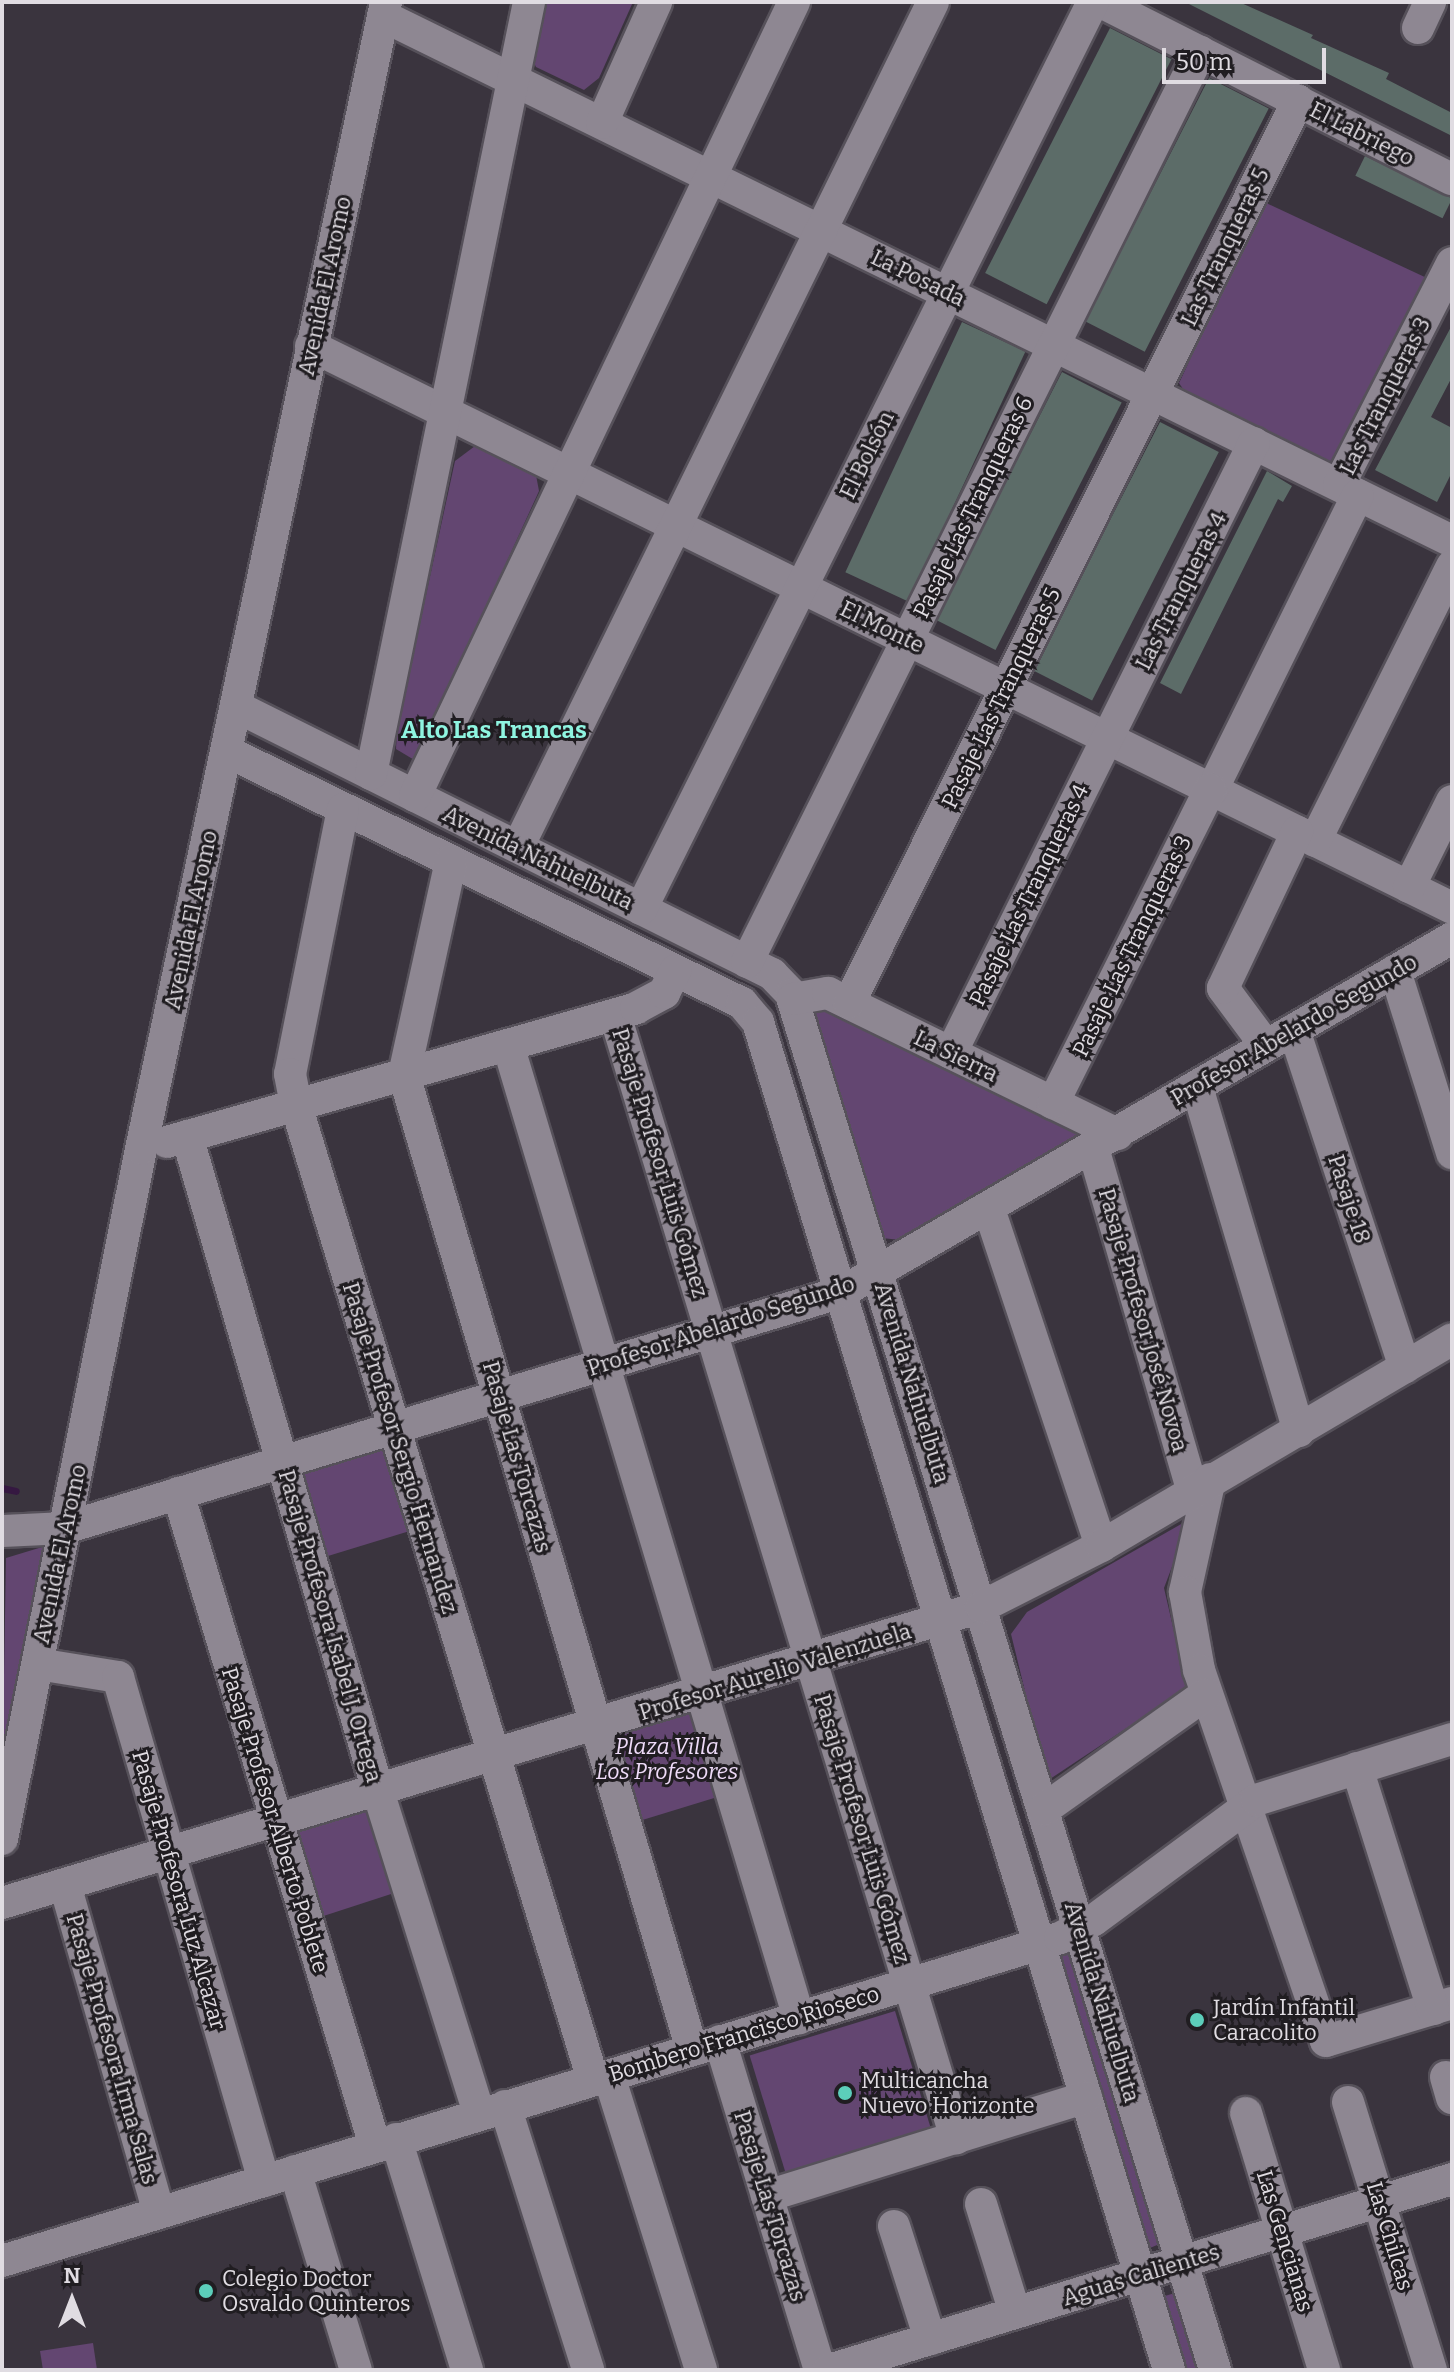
<!DOCTYPE html>
<meta charset="utf-8">
<style>
body{margin:0}
#map{position:relative;width:1454px;height:2372px;overflow:hidden;background:#3a343e;font-family:Bitter,serif}
div>[style]{position:absolute}
.green>*{inset:0;background:#634671;transform-origin:0 0}
.stream>*{height:7px;margin:-3.5px;padding:0 3.5px;transform-origin:3.5px;border-radius:3.5px;background:#351841}
.building>*{inset:0;background:#5c6c68;transform-origin:0 0}
.roads{filter:drop-shadow(2px 0 #56515a) drop-shadow(-2px 0 #56515a) drop-shadow(0 2px #56515a) drop-shadow(0 -2px #56515a)}
.minor>*{height:32px;margin:-16px;padding:0 16px;transform-origin:16px;border-radius:16px;background:#8e8792}
.dots>*{width:22px;height:22px;translate:-50% -50%;box-sizing:border-box;border:4px solid #201d21;border-radius:50%}
span{translate:-50% -50%;white-space:nowrap;text-align:center;line-height:1.15;-webkit-text-stroke:6px #201d21;paint-order:stroke}
.street-label{font-size:22px;color:#e0dce2}
.park-label{font-size:22px;color:#eedbf8;font-style:italic}
.poi-label{font-size:22px;color:#e0dce2}
.left{translate:0 -50%;text-align:left}
.neighbourhood-label{font-size:24px;color:#8ff5e1;font-weight:700}
.frame{position:absolute;inset:0;border:4px solid #e0dce2;pointer-events:none}
.north{position:absolute;left:32px;top:2260px;width:80px;height:80px;-webkit-text-stroke:6px #201d21;paint-order:stroke;rotate:0deg;font-size:22px;font-weight:700;line-height:32px;text-align:center;color:#e0dce2}
.north::after{content:'';display:block;margin:auto;width:28px;height:36px;background:#e0dce2;clip-path:polygon(50% 0,100% 100%,50% 72%,0 100%)}
.scale{position:absolute;left:1162px;top:48px;width:164px;height:36px;box-sizing:border-box;border:4px solid #e0dce2;border-top:0;padding-left:10px;font-size:24px;line-height:28px;white-space:nowrap;color:#e0dce2;-webkit-text-stroke:6px #201d21;paint-order:stroke}
</style>
<div id="map">
<div class="green">
<i style="clip-path:polygon(541px 2px,633px 2px,599px 78px,584px 90px,536px 67px,529px 52px)"></i>
<i style="clip-path:polygon(1264px 202px,1429px 279px,1334px 461px,1323px 461px,1185px 392px,1179px 383px)"></i>
<i style="clip-path:polygon(475px 446px,536px 475px,539px 491px,416px 761px,396px 749px,397px 729px,455px 461px)"></i>
<i style="clip-path:polygon(819px 1007px,1069px 1123px,1090px 1135px,909px 1241px,882px 1238px,814px 1015px)"></i>
<i style="left:394px;top:1427px;width:104px;height:117px;rotate:73deg"></i>
<i style="clip-path:polygon(1190px 1519px,1164px 1588px,1187px 1688px,1047px 1781px,1011px 1634px,1027px 1612px)"></i>
<i style="clip-path:polygon(52px 1544px,2px 1792px,6px 1558px)"></i>
<i style="left:702px;top:1694px;width:103px;height:110px;rotate:73deg"></i>
<i style="left:378px;top:1791px;width:102px;height:109px;rotate:72deg"></i>
<i style="clip-path:polygon(1071px 1952px,1162px 2243px,1145px 2250px,1057px 1956px)"></i>
<i style="left:895px;top:2011px;width:123px;height:152px;rotate:73deg"></i>
<i style="left:1178px;top:2292px;width:82px;height:18px;rotate:73deg"></i>
<i style="clip-path:polygon(93px 2343px,97px 2370px,43px 2370px,40px 2351px)"></i>
</div>
<div class="stream">
<i style="left:2px;top:1488px;width:14px;rotate:12deg"></i>
</div>
<div class="building">
<i style="clip-path:polygon(1185px 2px,1239px 2px,1313px 35px,1311px 38px,1389px 73px,1386px 79px,1452px 113px,1452px 136px)"></i>
<i style="left:1110px;top:28px;width:69px;height:275px;rotate:27deg"></i>
<i style="left:1209px;top:78px;width:67px;height:273px;rotate:27deg"></i>
<i style="left:1365px;top:156px;width:97px;height:22px;rotate:26deg"></i>
<i style="left:962px;top:322px;width:70px;height:276px;rotate:25deg"></i>
<i style="clip-path:polygon(1452px 325px,1452px 377px,1431px 417px,1452px 428px,1452px 472px,1437px 502px,1375px 470px)"></i>
<i style="left:1062px;top:372px;width:67px;height:278px;rotate:27deg"></i>
<i style="left:1160px;top:422px;width:66px;height:279px;rotate:27deg"></i>
<i style="clip-path:polygon(1267px 471px,1292px 486px,1283px 502px,1278px 499px,1181px 694px,1160px 683px)"></i>
</div>
<div class="roads">
<div class="minor">
<i style="left:1101px;top:2px;width:393px;rotate:26.8deg"></i>
<i style="left:383px;top:16px;width:1191px;rotate:26.16deg"></i>
<i style="left:1418px;top:28px;width:29px;rotate:-65deg"></i>
<i style="left:602px;top:123px;width:133px;rotate:-65.9deg"></i>
<i style="left:311px;top:346px;width:1272px;rotate:26.22deg"></i>
<i style="left:1339px;top:485px;width:249px;rotate:-63deg"></i>
<i style="left:237px;top:707px;width:598px;rotate:26.52deg"></i>
<i style="left:772px;top:974px;width:28px;rotate:46deg"></i>
<i style="left:791px;top:994px;width:1440px;rotate:72.87deg"></i>
<i style="left:228px;top:752px;width:572px;rotate:26.03deg"></i>
<i style="left:742px;top:1003px;width:25px;rotate:50deg"></i>
<i style="left:758px;top:1022px;width:1409px;rotate:73.04deg"></i>
<i style="left:371px;top:774px;width:788px;rotate:-78.43deg"></i>
<i style="left:1212px;top:790px;width:329px;rotate:-63.7deg"></i>
<i style="left:415px;top:796px;width:880px;rotate:-64.48deg"></i>
<i style="left:343px;top:809px;width:270px;rotate:101.3deg"></i>
<i style="left:290px;top:1074px;width:32px;rotate:79deg"></i>
<i style="left:296px;top:1105px;width:1019px;rotate:73.06deg"></i>
<i style="left:1315px;top:841px;width:307px;rotate:-63.5deg"></i>
<i style="left:518px;top:847px;width:941px;rotate:-63.84deg"></i>
<i style="left:451px;top:861px;width:219px;rotate:102.4deg"></i>
<i style="left:404px;top:1075px;width:1017px;rotate:73.54deg"></i>
<i style="left:1409px;top:887px;width:96px;rotate:-63.4deg"></i>
<i style="left:641px;top:909px;width:1013px;rotate:-63.51deg"></i>
<i style="left:747px;top:962px;width:1017px;rotate:-63.54deg"></i>
<i style="left:1395px;top:971px;width:191px;rotate:72.6deg"></i>
<i style="left:793px;top:999px;width:36px;rotate:-10deg"></i>
<i style="left:828px;top:993px;width:322px;rotate:26deg"></i>
<i style="left:849px;top:1003px;width:1008px;rotate:-63.54deg"></i>
<i style="left:615px;top:1015px;width:1174px;rotate:73.11deg"></i>
<i style="left:1294px;top:1030px;width:355px;rotate:71.8deg"></i>
<i style="left:508px;top:1045px;width:1016px;rotate:73.35deg"></i>
<i style="left:1266px;top:1046px;width:72px;rotate:-126.6deg"></i>
<i style="left:1223px;top:988px;width:173px;rotate:-64.6deg"></i>
<i style="left:951px;top:1053px;width:681px;rotate:-63.59deg"></i>
<i style="left:1197px;top:1087px;width:359px;rotate:73.5deg"></i>
<i style="left:1053px;top:1103px;width:351px;rotate:-63.4deg"></i>
<i style="left:187px;top:1136px;width:682px;rotate:73.74deg"></i>
<i style="left:378px;top:1791px;width:338px;rotate:72.6deg"></i>
<i style="left:167px;top:1142px;width:488px;rotate:-15.9deg"></i>
<i style="left:636px;top:1008px;width:32px;rotate:-28deg"></i>
<i style="left:664px;top:993px;width:25px;rotate:-63deg"></i>
<i style="left:1093px;top:1148px;width:358px;rotate:73.8deg"></i>
<i style="left:989px;top:1209px;width:355px;rotate:71.6deg"></i>
<i style="left:1210px;top:1479px;width:116px;rotate:102.5deg"></i>
<i style="left:1185px;top:1592px;width:79px;rotate:79.8deg"></i>
<i style="left:1199px;top:1670px;width:392px;rotate:71.1deg"></i>
<i style="left:1326px;top:2041px;width:132px;rotate:-16.8deg"></i>
<i style="left:178px;top:1493px;width:682px;rotate:73.21deg"></i>
<i style="left:2px;top:1531px;width:63px;rotate:-2.7deg"></i>
<i style="left:65px;top:1528px;width:812px;rotate:-16.9deg"></i>
<i style="left:842px;top:1292px;width:705px;rotate:-30.13deg"></i>
<i style="left:38px;top:1664px;width:81px;rotate:9.2deg"></i>
<i style="left:118px;top:1677px;width:525px;rotate:73.84deg"></i>
<i style="left:1357px;top:1768px;width:253px;rotate:72.5deg"></i>
<i style="left:1043px;top:1810px;width:200px;rotate:-35.4deg"></i>
<i style="left:2px;top:1839px;width:704px;rotate:-78.61deg"></i>
<i style="left:141px;top:1149px;width:1173px;rotate:-77.94deg"></i>
<i style="left:65px;top:1885px;width:341px;rotate:74deg"></i>
<i style="left:2px;top:1903px;width:1023px;rotate:-16.82deg"></i>
<i style="left:981px;top:1607px;width:135px;rotate:-26.9deg"></i>
<i style="left:1101px;top:1546px;width:407px;rotate:-30.5deg"></i>
<i style="left:720px;top:2041px;width:344px;rotate:73.1deg"></i>
<i style="left:609px;top:2076px;width:308px;rotate:72.6deg"></i>
<i style="left:1446px;top:2077px;width:22px;rotate:74deg"></i>
<i style="left:1348px;top:2102px;width:281px;rotate:72.8deg"></i>
<i style="left:505px;top:2106px;width:277px;rotate:72.5deg"></i>
<i style="left:1246px;top:2113px;width:269px;rotate:73.1deg"></i>
<i style="left:396px;top:2139px;width:242px;rotate:72.9deg"></i>
<i style="left:295px;top:2171px;width:208px;rotate:73deg"></i>
<i style="left:767px;top:2196px;width:334px;rotate:-17.2deg"></i>
<i style="left:981px;top:2204px;width:114px;rotate:72.7deg"></i>
<i style="left:894px;top:2226px;width:119px;rotate:72.3deg"></i>
<i style="left:2px;top:2261px;width:1106px;rotate:-16.98deg"></i>
<i style="left:1060px;top:1938px;width:38px;rotate:-28deg"></i>
<i style="left:1094px;top:1920px;width:202px;rotate:-36.5deg"></i>
<i style="left:1256px;top:1800px;width:205px;rotate:-17.3deg"></i>
<i style="left:829px;top:2370px;width:652px;rotate:-17.04deg"></i>
</div>
</div>
<div class="dots">
<i style="left:1197px;top:2020px;background:#5cceba"></i>
<i style="left:845px;top:2093px;background:#5cceba"></i>
<i style="left:206px;top:2291px;background:#5cceba"></i>
</div>
<div class="street-label">
<span style="left:1362px;top:134px;rotate:27deg">El Labriego</span>
<span style="left:1225px;top:247px;rotate:-64deg">Las Tranqueras 5</span>
<span style="left:918px;top:278px;rotate:26deg">La Posada</span>
<span style="left:325px;top:286px;rotate:-78deg">Avenida El Aromo</span>
<span style="left:1385px;top:396px;rotate:-63deg">Las Tranqueras 3</span>
<span style="left:867px;top:455px;rotate:-64deg">El Bolsón</span>
<span style="left:973px;top:507px;rotate:-64deg">Pasaje Las Tranqueras 6</span>
<span style="left:1181px;top:591px;rotate:-63deg">Las Tranqueras 4</span>
<span style="left:882px;top:627px;rotate:26deg">El Monte</span>
<span style="left:1001px;top:698px;rotate:-64deg">Pasaje Las Tranqueras 5</span>
<span style="left:538px;top:858px;rotate:26deg">Avenida Nahuelbuta</span>
<span style="left:1029px;top:895px;rotate:-64deg">Pasaje Las Tranqueras 4</span>
<span style="left:191px;top:920px;rotate:-78deg">Avenida El Aromo</span>
<span style="left:1132px;top:946px;rotate:-64deg">Pasaje Las Tranqueras 3</span>
<span style="left:1294px;top:1030px;rotate:-30deg">Profesor Abelardo Segundo</span>
<span style="left:956px;top:1056px;rotate:26deg">La Sierra</span>
<span style="left:660px;top:1163px;rotate:73deg">Pasaje Profesor Luis Gómez</span>
<span style="left:1349px;top:1199px;rotate:72deg">Pasaje 18</span>
<span style="left:1143px;top:1320px;rotate:74deg">Pasaje Profesor José Novoa</span>
<span style="left:721px;top:1326px;rotate:-18deg">Profesor Abelardo Segundo</span>
<span style="left:912px;top:1383px;rotate:73deg">Avenida Nahuelbuta</span>
<span style="left:400px;top:1448px;rotate:73deg">Pasaje Profesor Sergio Hernandez</span>
<span style="left:517px;top:1457px;rotate:74deg">Pasaje Las Torcazas</span>
<span style="left:60px;top:1554px;rotate:-78deg">Avenida El Aromo</span>
<span style="left:330px;top:1626px;rotate:74deg">Pasaje Profesora Isabel J. Ortega</span>
<span style="left:775px;top:1672px;rotate:-17deg">Profesor Aurelio Valenzuela</span>
<span style="left:275px;top:1820px;rotate:73deg">Pasaje Profesor Alberto Poblete</span>
<span style="left:862px;top:1829px;rotate:73deg">Pasaje Profesor Luis Gómez</span>
<span style="left:179px;top:1890px;rotate:74deg">Pasaje Profesora Luz Alcazar</span>
<span style="left:1102px;top:2002px;rotate:73deg">Avenida Nahuelbuta</span>
<span style="left:744px;top:2034px;rotate:-17deg">Bombero Francisco Rioseco</span>
<span style="left:112px;top:2049px;rotate:74deg">Pasaje Profesora Irma Salas</span>
<span style="left:770px;top:2206px;rotate:73deg">Pasaje Las Torcazas</span>
<span style="left:1390px;top:2236px;rotate:73deg">Las Chilcas</span>
<span style="left:1285px;top:2241px;rotate:73deg">Las Gencianas</span>
<span style="left:1141px;top:2275px;rotate:-17deg">Aguas Calientes</span>
</div>
<div class="park-label">
<span style="left:667px;top:1759px">Plaza Villa<br>Los Profesores</span>
</div>
<div class="poi-label">
<span class="left" style="left:1213px;top:2020px">Jardín Infantil<br>Caracolito</span>
<span class="left" style="left:861px;top:2093px">Multicancha<br>Nuevo Horizonte</span>
<span class="left" style="left:222px;top:2291px">Colegio Doctor<br>Osvaldo Quinteros</span>
</div>
<div class="neighbourhood-label">
<span style="left:494px;top:731px">Alto Las Trancas</span>
</div>
<div class="frame"></div>
<div class="north">N</div>
<div class="scale">50 m</div>
</div>
